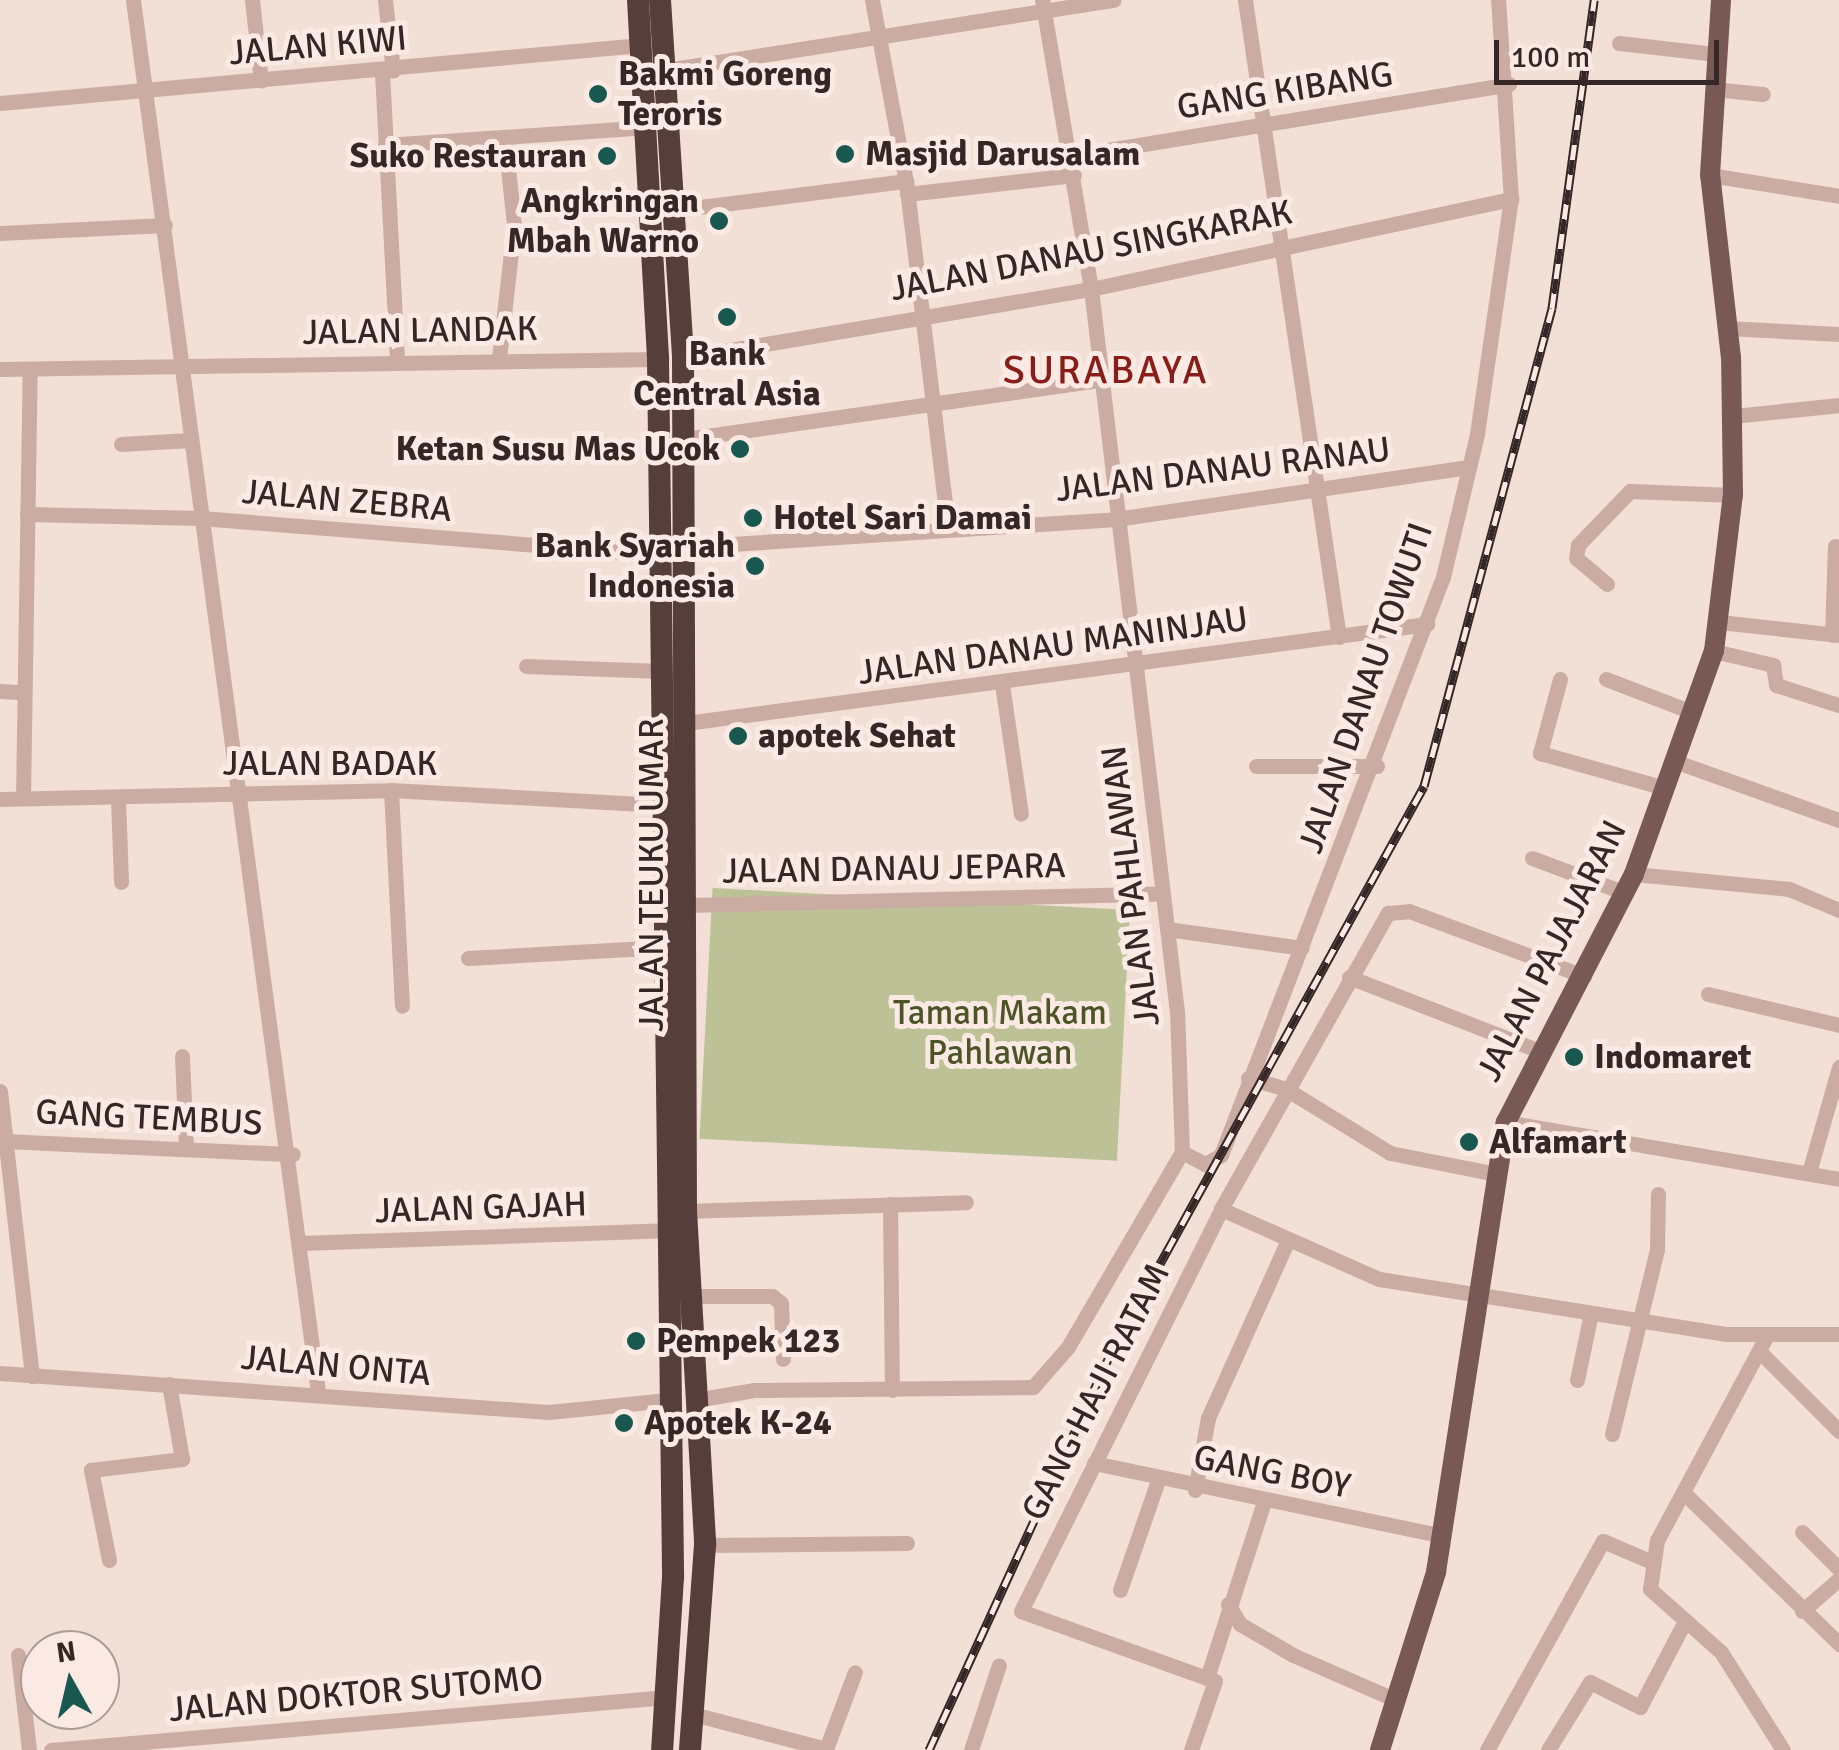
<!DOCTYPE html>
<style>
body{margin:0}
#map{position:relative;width:1839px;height:1750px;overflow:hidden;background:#f2dfd6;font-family:Signika,sans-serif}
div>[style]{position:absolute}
.green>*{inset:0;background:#bcc296;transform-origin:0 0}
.minor>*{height:15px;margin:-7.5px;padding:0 7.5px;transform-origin:7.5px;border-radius:7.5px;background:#cbaca2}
.major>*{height:20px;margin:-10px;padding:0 10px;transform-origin:10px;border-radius:10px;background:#785955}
.highway>*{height:22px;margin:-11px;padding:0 11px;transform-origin:11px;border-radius:11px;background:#563e3b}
.rail>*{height:9px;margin-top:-4.5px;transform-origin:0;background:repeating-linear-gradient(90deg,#faeae3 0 15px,#352725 0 30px);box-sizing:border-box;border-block:2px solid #352725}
.dots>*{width:28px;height:28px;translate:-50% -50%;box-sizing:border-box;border:5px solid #faeae3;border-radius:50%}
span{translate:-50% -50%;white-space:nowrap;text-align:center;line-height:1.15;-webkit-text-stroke:10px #faeae3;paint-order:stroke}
.street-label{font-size:35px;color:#352725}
.poi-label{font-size:35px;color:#352725;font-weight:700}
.left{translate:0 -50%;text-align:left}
.right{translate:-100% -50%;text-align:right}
.park-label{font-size:35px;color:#4d5427}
.quarter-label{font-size:40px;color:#891d19;letter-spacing:2.5px}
.north{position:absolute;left:20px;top:1630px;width:100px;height:100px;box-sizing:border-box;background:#faeae3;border:2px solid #ab9c97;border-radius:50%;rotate:352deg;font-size:28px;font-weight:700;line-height:40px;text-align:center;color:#352725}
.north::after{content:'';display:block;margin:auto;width:35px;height:45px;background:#18584f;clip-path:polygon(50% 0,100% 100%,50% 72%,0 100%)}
.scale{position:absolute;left:1494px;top:40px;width:225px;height:45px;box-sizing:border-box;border:5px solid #352725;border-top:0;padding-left:12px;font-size:30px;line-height:35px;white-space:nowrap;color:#352725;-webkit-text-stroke:8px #faeae3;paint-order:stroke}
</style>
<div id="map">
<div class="green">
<i style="left:1130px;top:910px;width:251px;height:418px;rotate:93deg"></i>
</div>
<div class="minor">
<i style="left:133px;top:0;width:1404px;rotate:82.43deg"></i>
<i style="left:252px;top:0;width:81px;rotate:83.7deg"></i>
<i style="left:385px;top:0;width:71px;rotate:83.6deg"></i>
<i style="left:872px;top:0;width:184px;rotate:79.4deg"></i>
<i style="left:906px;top:181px;width:349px;rotate:83.1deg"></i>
<i style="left:1245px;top:0;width:644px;rotate:81.61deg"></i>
<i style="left:1619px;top:43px;width:98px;rotate:6.5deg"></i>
<i style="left:666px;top:70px;width:453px;rotate:-8.9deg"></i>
<i style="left:382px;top:72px;width:288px;rotate:87deg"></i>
<i style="left:1713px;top:89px;width:50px;rotate:5.7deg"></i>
<i style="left:0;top:103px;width:644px;rotate:-5.17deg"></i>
<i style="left:385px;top:145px;width:264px;rotate:-3.9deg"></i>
<i style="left:1071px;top:156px;width:444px;rotate:-9.3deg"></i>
<i style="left:1710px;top:175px;width:131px;rotate:9.2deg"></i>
<i style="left:907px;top:194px;width:168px;rotate:-6.5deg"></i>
<i style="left:676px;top:210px;width:232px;rotate:-7.2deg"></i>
<i style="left:0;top:233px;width:165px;rotate:-2.8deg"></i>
<i style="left:1726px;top:328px;width:113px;rotate:3deg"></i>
<i style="left:683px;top:358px;width:414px;rotate:-9.6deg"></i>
<i style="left:1091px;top:289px;width:430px;rotate:-12.1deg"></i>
<i style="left:499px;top:359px;width:135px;rotate:-83.6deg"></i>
<i style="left:514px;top:225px;width:86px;rotate:-96deg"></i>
<i style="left:0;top:369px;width:658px;rotate:-0.87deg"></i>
<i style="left:1733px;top:416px;width:107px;rotate:-5.9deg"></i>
<i style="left:685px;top:439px;width:418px;rotate:-8.1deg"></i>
<i style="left:121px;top:444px;width:69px;rotate:-3.3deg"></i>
<i style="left:27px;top:514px;width:174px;rotate:1.3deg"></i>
<i style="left:201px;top:518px;width:460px;rotate:4.6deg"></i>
<i style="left:685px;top:547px;width:432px;rotate:-3.7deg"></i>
<i style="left:1116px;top:519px;width:356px;rotate:-8.4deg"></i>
<i style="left:1607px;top:584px;width:40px;rotate:-140deg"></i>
<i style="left:1576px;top:558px;width:13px;rotate:-81deg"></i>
<i style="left:1578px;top:545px;width:75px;rotate:-46.1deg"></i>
<i style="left:1630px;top:491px;width:103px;rotate:2.2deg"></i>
<i style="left:1719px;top:622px;width:121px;rotate:6.2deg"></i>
<i style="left:1832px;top:635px;width:89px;rotate:-88.1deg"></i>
<i style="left:1714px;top:651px;width:61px;rotate:13.3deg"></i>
<i style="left:1773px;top:665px;width:20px;rotate:81deg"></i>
<i style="left:1776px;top:685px;width:65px;rotate:17.9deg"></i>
<i style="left:526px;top:666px;width:134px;rotate:2.1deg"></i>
<i style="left:1560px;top:679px;width:77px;rotate:105.1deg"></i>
<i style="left:1540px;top:753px;width:130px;rotate:15.6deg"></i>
<i style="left:1606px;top:679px;width:92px;rotate:21deg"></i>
<i style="left:1002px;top:684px;width:131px;rotate:81.7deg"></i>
<i style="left:0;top:691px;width:22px;rotate:3deg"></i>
<i style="left:686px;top:723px;width:748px;rotate:-7.61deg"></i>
<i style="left:1674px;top:761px;width:175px;rotate:19.7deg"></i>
<i style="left:1256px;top:766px;width:121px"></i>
<i style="left:391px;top:790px;width:216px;rotate:87.1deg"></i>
<i style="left:23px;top:798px;width:426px;rotate:-89.1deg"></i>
<i style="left:0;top:799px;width:391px;rotate:-1.3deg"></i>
<i style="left:391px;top:790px;width:269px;rotate:3.2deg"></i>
<i style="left:118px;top:799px;width:83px;rotate:87.9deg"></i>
<i style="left:1532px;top:858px;width:99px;rotate:20.6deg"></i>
<i style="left:1634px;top:874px;width:156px;rotate:5.5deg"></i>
<i style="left:1789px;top:889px;width:54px;rotate:22.8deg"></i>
<i style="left:687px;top:905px;width:475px;rotate:-1.4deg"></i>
<i style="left:1167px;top:929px;width:136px;rotate:8deg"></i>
<i style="left:468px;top:958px;width:197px;rotate:-3.2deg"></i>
<i style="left:1349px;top:977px;width:205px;rotate:21.2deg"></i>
<i style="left:1708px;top:994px;width:135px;rotate:13.3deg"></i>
<i style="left:182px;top:1056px;width:93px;rotate:87.5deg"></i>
<i style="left:1248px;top:1078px;width:40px;rotate:16deg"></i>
<i style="left:1286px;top:1089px;width:122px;rotate:31.6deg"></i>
<i style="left:1390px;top:1153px;width:108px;rotate:11.2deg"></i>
<i style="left:0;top:1091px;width:287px;rotate:83.6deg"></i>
<i style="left:1506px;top:1122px;width:338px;rotate:9.7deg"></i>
<i style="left:3px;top:1141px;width:290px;rotate:2.6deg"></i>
<i style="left:1182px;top:1152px;width:26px;rotate:28deg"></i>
<i style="left:1205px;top:1164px;width:18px;rotate:-29deg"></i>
<i style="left:1221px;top:1155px;width:619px;rotate:-68.99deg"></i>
<i style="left:1443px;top:577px;width:147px;rotate:-76.6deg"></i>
<i style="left:1477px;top:434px;width:237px;rotate:-81.8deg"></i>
<i style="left:1511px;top:199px;width:199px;rotate:-93.7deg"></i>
<i style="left:1810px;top:1169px;width:106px;rotate:-74.1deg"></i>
<i style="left:890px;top:1204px;width:186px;rotate:89.4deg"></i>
<i style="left:1221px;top:1209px;width:173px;rotate:23.9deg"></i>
<i style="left:1379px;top:1279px;width:352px;rotate:9deg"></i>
<i style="left:1727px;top:1334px;width:112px"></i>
<i style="left:686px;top:1211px;width:280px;rotate:-1.8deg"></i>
<i style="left:300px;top:1243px;width:365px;rotate:-2deg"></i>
<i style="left:687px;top:1296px;width:85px"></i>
<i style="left:772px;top:1296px;width:11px;rotate:38deg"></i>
<i style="left:781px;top:1303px;width:56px;rotate:88deg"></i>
<i style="left:1765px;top:1339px;width:228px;rotate:118.2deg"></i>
<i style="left:1657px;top:1540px;width:49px;rotate:98.1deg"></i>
<i style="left:1650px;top:1589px;width:95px;rotate:41.6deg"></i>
<i style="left:1721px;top:1652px;width:116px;rotate:57.7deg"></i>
<i style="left:1760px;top:1352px;width:112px;rotate:45deg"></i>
<i style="left:0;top:1373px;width:550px;rotate:4.06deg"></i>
<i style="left:549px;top:1412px;width:119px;rotate:-5.8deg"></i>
<i style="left:1577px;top:1380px;width:68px;rotate:-78.2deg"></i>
<i style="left:695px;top:1400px;width:60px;rotate:-9.6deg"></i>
<i style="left:754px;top:1390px;width:279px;rotate:-0.6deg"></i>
<i style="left:1033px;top:1387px;width:53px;rotate:-48.8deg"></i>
<i style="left:1068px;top:1347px;width:226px;rotate:-59.7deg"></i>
<i style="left:1182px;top:1152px;width:140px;rotate:-92deg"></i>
<i style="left:1177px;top:1012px;width:728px;rotate:-96.78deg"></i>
<i style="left:1091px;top:289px;width:293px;rotate:-99.6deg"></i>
<i style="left:1612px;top:1434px;width:190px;rotate:-76.3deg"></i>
<i style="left:1657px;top:1249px;width:55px;rotate:-89deg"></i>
<i style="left:1094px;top:1463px;width:353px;rotate:11.8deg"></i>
<i style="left:1195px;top:1490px;width:73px;rotate:-79.8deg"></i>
<i style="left:1208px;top:1418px;width:195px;rotate:-65.8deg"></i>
<i style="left:1686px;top:1495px;width:214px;rotate:44.2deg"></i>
<i style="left:1802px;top:1532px;width:52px;rotate:45deg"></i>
<i style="left:705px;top:1545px;width:202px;rotate:-0.6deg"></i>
<i style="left:109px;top:1560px;width:92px;rotate:-101.3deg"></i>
<i style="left:91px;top:1470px;width:92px;rotate:-6.9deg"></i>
<i style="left:182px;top:1459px;width:76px;rotate:-99.8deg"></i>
<i style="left:1120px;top:1590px;width:116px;rotate:-70.9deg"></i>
<i style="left:1228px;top:1604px;width:23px;rotate:59deg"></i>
<i style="left:1240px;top:1624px;width:61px;rotate:30.3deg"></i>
<i style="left:1293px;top:1655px;width:112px;rotate:23.6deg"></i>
<i style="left:1802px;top:1611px;width:49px;rotate:-40.9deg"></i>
<i style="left:18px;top:1655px;width:96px;rotate:83.4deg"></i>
<i style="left:1207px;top:1678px;width:186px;rotate:-72.1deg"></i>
<i style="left:693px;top:1714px;width:138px;rotate:14.7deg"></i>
<i style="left:826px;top:1749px;width:82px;rotate:-69.4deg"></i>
<i style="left:51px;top:1750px;width:618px;rotate:-4.92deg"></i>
<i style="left:971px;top:1750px;width:89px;rotate:-71.8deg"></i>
<i style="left:1191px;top:1750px;width:73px;rotate:-70.8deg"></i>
<i style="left:1215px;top:1681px;width:206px;rotate:-160.2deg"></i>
<i style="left:1021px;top:1611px;width:449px;rotate:-63.5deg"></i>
<i style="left:1221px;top:1209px;width:340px;rotate:-60.6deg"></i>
<i style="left:1388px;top:913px;width:21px;rotate:-5deg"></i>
<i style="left:1409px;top:911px;width:187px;rotate:20.4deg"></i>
<i style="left:1487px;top:1750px;width:239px;rotate:-61deg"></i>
<i style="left:1603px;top:1541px;width:53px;rotate:23.2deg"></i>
<i style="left:1548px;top:1750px;width:80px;rotate:-58.3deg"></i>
<i style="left:1590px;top:1682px;width:56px;rotate:26.6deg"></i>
<i style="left:1640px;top:1707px;width:97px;rotate:-62.4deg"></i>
</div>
<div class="major">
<i style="left:1380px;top:1750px;width:187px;rotate:-72.5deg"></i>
<i style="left:1436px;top:1572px;width:455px;rotate:-81.2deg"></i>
<i style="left:1506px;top:1122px;width:279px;rotate:-62.7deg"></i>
<i style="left:1634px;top:874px;width:237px;rotate:-70.3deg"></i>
<i style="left:1714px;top:651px;width:157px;rotate:-83.1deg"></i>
<i style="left:1733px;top:495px;width:137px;rotate:-90.8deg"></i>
<i style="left:1731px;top:358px;width:184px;rotate:-96.5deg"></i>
<i style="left:1710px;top:175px;width:175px;rotate:-86.4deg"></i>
</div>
<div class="highway">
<i style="left:638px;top:0;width:360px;rotate:86.8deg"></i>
<i style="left:658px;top:359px;width:1218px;rotate:89.29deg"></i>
<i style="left:673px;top:1577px;width:173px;rotate:93.6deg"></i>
<i style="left:660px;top:0;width:359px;rotate:86.3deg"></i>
<i style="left:683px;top:358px;width:853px;rotate:89.8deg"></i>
<i style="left:686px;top:1211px;width:335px;rotate:86.7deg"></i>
<i style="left:705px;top:1545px;width:206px;rotate:94.2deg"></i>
</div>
<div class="rail">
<i style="left:929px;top:1750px;width:433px;rotate:-65.4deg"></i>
<i style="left:1109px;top:1356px;width:651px;rotate:-61.07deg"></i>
<i style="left:1424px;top:786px;width:495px;rotate:-75deg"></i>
<i style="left:1552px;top:308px;width:311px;rotate:-82.2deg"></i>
</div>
<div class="dots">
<i style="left:598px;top:94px;background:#18584f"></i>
<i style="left:845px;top:154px;background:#18584f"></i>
<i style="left:607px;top:156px;background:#18584f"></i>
<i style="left:719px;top:221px;background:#18584f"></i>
<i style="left:727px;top:317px;background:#18584f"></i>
<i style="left:740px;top:449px;background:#18584f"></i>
<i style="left:753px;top:518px;background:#18584f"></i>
<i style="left:755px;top:566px;background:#18584f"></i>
<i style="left:738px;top:736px;background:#18584f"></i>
<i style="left:1574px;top:1057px;background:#18584f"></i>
<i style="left:1469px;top:1142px;background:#18584f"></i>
<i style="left:636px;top:1341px;background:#18584f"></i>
<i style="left:624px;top:1423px;background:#18584f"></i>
</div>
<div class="street-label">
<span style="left:318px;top:46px;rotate:-5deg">JALAN KIWI</span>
<span style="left:1285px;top:91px;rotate:-9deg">GANG KIBANG</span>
<span style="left:1091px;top:251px;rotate:-11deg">JALAN DANAU SINGKARAK</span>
<span style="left:420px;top:331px;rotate:-1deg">JALAN LANDAK</span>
<span style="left:1223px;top:470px;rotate:-7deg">JALAN DANAU RANAU</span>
<span style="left:347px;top:501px;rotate:5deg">JALAN ZEBRA</span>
<span style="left:1053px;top:646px;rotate:-8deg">JALAN DANAU MANINJAU</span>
<span style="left:1366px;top:688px;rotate:-71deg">JALAN DANAU TOWUTI</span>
<span style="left:330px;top:764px">JALAN BADAK</span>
<span style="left:894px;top:869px;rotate:-1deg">JALAN DANAU JEPARA</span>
<span style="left:652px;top:875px;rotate:-90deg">JALAN TEUKU UMAR</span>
<span style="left:1131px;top:886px;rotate:-97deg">JALAN PAHLAWAN</span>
<span style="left:1552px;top:951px;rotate:-63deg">JALAN PAJAJARAN</span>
<span style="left:149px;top:1118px;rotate:3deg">GANG TEMBUS</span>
<span style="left:481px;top:1208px;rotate:-2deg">JALAN GAJAH</span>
<span style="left:336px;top:1366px;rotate:5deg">JALAN ONTA</span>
<span style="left:1096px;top:1392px;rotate:-63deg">GANG HAJI RATAM</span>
<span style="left:1272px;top:1472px;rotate:11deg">GANG BOY</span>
<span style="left:356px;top:1694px;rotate:-5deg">JALAN DOKTOR SUTOMO</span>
</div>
<div class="poi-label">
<span class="left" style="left:618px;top:94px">Bakmi Goreng<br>Teroris</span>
<span class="left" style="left:865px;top:154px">Masjid Darusalam</span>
<span class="right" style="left:587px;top:156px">Suko Restauran</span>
<span class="right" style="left:699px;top:221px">Angkringan<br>Mbah Warno</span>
<span style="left:727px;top:374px">Bank<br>Central Asia</span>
<span class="right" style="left:720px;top:449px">Ketan Susu Mas Ucok</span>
<span class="left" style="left:773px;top:518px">Hotel Sari Damai</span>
<span class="right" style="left:735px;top:566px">Bank Syariah<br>Indonesia</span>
<span class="left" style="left:758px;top:736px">apotek Sehat</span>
<span class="left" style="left:1594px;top:1057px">Indomaret</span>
<span class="left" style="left:1489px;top:1142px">Alfamart</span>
<span class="left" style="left:656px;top:1341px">Pempek 123</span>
<span class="left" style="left:644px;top:1423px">Apotek K-24</span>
</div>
<div class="park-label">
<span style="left:1000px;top:1033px">Taman Makam<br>Pahlawan</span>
</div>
<div class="quarter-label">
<span style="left:1106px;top:370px">SURABAYA</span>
</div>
<div class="north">N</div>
<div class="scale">100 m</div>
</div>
